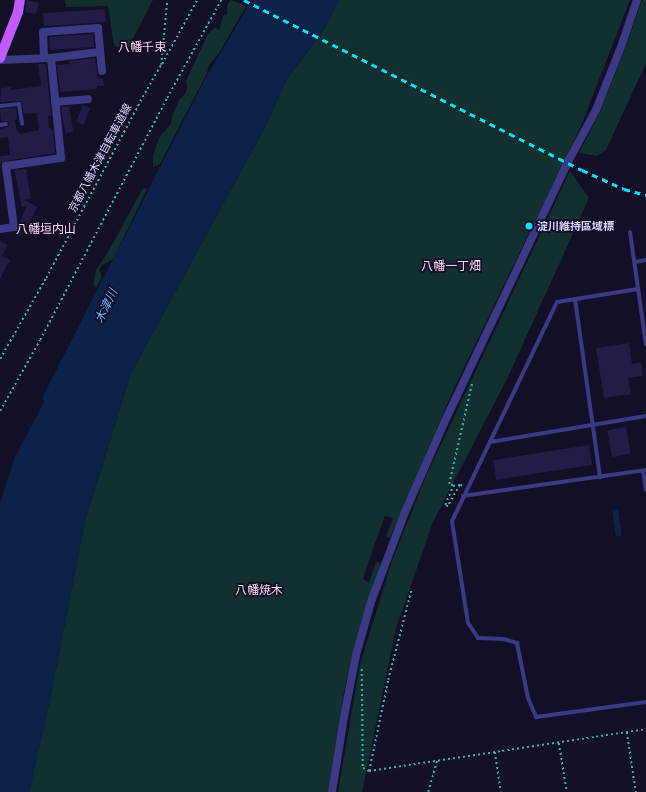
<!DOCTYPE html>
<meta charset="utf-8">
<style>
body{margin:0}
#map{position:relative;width:646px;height:792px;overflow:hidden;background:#130f26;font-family:Poppins,"Noto Sans JP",sans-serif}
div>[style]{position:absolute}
.green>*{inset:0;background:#12302f}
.water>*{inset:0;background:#0c2248;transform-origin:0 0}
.building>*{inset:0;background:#241b47;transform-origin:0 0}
.path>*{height:1.5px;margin-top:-0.75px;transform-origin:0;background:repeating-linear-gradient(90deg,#2fb8b0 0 2px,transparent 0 5px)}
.lane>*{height:4px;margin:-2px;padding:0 2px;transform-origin:2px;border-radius:2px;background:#3d3a85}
.street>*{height:8px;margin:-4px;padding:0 4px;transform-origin:4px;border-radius:4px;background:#3d3a85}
.primary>*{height:10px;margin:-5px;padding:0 5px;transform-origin:5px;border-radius:5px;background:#c25bff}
.rail>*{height:2.5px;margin-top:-1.25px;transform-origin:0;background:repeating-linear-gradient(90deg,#00e5ff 0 6px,transparent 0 11px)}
.dots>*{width:11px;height:11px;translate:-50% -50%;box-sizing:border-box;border:2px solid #130f26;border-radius:50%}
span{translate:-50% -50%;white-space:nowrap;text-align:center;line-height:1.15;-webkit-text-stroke:3.5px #130f26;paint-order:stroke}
.street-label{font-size:11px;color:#d9d4ff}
.poi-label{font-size:11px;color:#d9d4ff;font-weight:700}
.left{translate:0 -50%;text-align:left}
.neighbourhood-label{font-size:12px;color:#ffd6f0}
.water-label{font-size:12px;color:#62b6ff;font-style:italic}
</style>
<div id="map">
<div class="green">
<i style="clip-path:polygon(65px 0,153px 0,127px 50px,114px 46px,108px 6px,66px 7px)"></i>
<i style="clip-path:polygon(231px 0,246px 6px,219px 53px,209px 65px,207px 73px,160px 164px,153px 167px,153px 155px,160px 136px,171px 124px,172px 116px,179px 100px,185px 94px,187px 88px,186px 81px,208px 34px,215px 27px,219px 30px,223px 16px,227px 14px,227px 5px)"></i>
<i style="clip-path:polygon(339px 0,630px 0,581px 126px,456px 384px,390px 538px,386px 537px,393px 518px,385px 516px,373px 549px,363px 579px,369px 582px,376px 562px,381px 563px,352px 657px,344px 692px,328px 792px,29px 792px,50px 699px,85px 521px,131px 373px,265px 127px,286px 81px,326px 26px)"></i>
<i style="clip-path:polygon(642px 0,646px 0,646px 63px,606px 150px,597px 156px,579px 153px,600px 112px,625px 49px)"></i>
<i style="clip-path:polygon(570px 171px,589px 198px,508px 377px,433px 522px,396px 628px,362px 792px,338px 792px,360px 664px,392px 561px,427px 474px)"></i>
<i style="clip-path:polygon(143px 188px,147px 189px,113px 259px,102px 265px,99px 270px,101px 273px,101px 279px,96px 288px,93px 284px,96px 270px,107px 254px)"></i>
</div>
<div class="water">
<i style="clip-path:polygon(252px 0,339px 0,326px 26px,286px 81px,265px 127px,131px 373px,85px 521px,50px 699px,29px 792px,0 792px,0 503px,15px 457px,44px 402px,42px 398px,206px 77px)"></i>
<i style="left:618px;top:509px;width:27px;height:6px;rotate:82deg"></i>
</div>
<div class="building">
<i style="clip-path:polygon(27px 0,39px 3px,36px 14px,25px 12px)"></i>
<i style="left:105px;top:9px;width:13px;height:62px;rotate:86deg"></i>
<i style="left:93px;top:34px;width:13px;height:44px;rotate:86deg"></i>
<i style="clip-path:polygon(95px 58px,98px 79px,103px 78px,104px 86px,97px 86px,97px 89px,60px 92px,57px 65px,69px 64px,69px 61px)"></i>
<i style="clip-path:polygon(38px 64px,46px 64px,51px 115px,48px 116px,49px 127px,53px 130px,55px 153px,5px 161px,0 164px,0 156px,10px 155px,8px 137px,0 138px,0 129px,8px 127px,9px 123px,7px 121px,1px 121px,0 109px,16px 108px,17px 119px,15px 120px,17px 131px,19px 131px,20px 134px,39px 130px,37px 113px,24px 114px,21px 101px,0 102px,1px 88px,11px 87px,11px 90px,41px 86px)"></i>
<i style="left:83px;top:105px;width:8px;height:18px;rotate:23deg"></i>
<i style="left:69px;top:106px;width:26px;height:8px;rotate:81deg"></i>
<i style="clip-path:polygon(26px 169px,31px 199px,24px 200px,37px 207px,27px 227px,19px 223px,27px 206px,22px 207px,14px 170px)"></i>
<i style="clip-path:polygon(0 241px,8px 245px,2px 256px,10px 260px,0 279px)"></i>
<i style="clip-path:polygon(629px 343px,632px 364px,641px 362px,643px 376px,628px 378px,631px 394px,604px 398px,596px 348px)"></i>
<i style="left:626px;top:427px;width:27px;height:19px;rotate:80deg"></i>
<i style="left:589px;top:445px;width:20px;height:97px;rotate:81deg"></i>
</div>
<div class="path">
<i style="left:162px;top:64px;width:73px;rotate:-61.3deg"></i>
<i style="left:0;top:359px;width:93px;rotate:-60.4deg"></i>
<i style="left:46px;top:278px;width:214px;rotate:-61.9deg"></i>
<i style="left:147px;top:89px;width:28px;rotate:-60deg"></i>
<i style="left:161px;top:65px;width:65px;rotate:-84.7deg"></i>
<i style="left:0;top:411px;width:81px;rotate:-60.6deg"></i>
<i style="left:40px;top:340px;width:273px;rotate:-62.3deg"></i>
<i style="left:167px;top:98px;width:112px;rotate:-61.1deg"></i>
<i style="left:453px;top:486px;width:7px;rotate:-8deg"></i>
<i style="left:462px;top:486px;width:2px;rotate:-153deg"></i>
<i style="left:460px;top:485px;width:25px;rotate:119deg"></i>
<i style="left:448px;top:507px;width:4px;rotate:-146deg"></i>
<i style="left:445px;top:505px;width:21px;rotate:-67deg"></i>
<i style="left:453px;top:486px;width:4px;rotate:-153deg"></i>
<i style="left:449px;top:484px;width:104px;rotate:-77.2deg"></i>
<i style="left:362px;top:669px;width:99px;rotate:89.4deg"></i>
<i style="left:363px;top:768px;width:7px;rotate:27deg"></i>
<i style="left:369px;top:771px;width:280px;rotate:-8.6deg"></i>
<i style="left:627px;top:732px;width:61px;rotate:81.5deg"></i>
<i style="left:559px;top:743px;width:50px;rotate:80.7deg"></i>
<i style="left:495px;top:752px;width:40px;rotate:81.5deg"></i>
<i style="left:369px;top:771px;width:93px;rotate:-78.2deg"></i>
<i style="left:388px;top:680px;width:92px;rotate:-75.5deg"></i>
<i style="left:428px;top:792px;width:32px;rotate:-74deg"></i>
</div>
<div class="lane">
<i style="left:0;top:106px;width:19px;rotate:-6deg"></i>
<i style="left:19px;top:104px;width:20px;rotate:81deg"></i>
<i style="left:0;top:125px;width:6px;rotate:-9deg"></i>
<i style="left:630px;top:232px;width:113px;rotate:81.9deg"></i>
<i style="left:635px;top:262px;width:11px;rotate:-10deg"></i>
<i style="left:638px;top:289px;width:82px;rotate:170.9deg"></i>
<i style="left:557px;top:302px;width:243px;rotate:115.6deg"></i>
<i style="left:452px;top:521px;width:103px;rotate:81.1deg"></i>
<i style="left:468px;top:623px;width:18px;rotate:56deg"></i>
<i style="left:478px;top:638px;width:26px;rotate:2deg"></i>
<i style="left:504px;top:639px;width:14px;rotate:17deg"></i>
<i style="left:517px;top:643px;width:56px;rotate:78.7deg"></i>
<i style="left:528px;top:698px;width:21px;rotate:67deg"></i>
<i style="left:536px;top:717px;width:111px;rotate:-7.8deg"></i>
<i style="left:575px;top:299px;width:180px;rotate:82deg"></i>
<i style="left:490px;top:442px;width:158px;rotate:-9.5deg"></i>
<i style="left:643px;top:471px;width:19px;rotate:81deg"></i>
<i style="left:463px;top:496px;width:185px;rotate:-8.1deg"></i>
</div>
<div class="street">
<i style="left:44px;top:58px;width:26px;rotate:-92deg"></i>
<i style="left:43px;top:32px;width:55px;rotate:-4.2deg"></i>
<i style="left:98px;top:28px;width:43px;rotate:84.7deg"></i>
<i style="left:0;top:60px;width:51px;rotate:-2.2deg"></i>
<i style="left:51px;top:58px;width:49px;rotate:-7deg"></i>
<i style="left:55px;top:102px;width:33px;rotate:-5deg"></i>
<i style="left:0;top:229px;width:14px;rotate:-8deg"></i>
<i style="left:14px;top:227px;width:62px;rotate:-97.5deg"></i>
<i style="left:6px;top:166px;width:56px;rotate:-8.3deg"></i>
<i style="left:61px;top:158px;width:100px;rotate:-95.7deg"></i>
<i style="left:332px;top:792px;width:76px;rotate:-80.9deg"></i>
<i style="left:344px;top:717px;width:63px;rotate:-79deg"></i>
<i style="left:356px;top:655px;width:58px;rotate:-74.1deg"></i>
<i style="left:372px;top:599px;width:93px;rotate:-69.2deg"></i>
<i style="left:405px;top:512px;width:97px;rotate:-66.3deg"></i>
<i style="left:444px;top:423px;width:293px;rotate:-64.6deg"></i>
<i style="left:570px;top:158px;width:55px;rotate:-61.6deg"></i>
<i style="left:596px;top:110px;width:68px;rotate:-68.4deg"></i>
<i style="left:621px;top:47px;width:50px;rotate:-71.2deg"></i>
</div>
<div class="primary">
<i style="left:0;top:58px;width:49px;rotate:-68.6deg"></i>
<i style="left:18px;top:12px;width:12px;rotate:-81deg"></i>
</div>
<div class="rail">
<i style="left:244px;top:0;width:378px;rotate:26.7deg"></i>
<i style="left:582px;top:170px;width:46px;rotate:24.3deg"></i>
<i style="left:624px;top:189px;width:23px;rotate:15deg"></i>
</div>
<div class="dots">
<i style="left:529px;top:226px;background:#00e5ff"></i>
</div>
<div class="street-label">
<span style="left:100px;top:158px;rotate:-62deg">京都八幡木津自転車道線</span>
</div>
<div class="poi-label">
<span class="left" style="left:537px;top:226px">淀川維持區域標</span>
</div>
<div class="neighbourhood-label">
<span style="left:142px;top:47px">八幡千束</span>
<span style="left:46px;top:229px">八幡垣内山</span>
<span style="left:451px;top:266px">八幡一丁畑</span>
<span style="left:259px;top:590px">八幡焼木</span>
</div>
<div class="water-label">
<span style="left:106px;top:306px;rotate:-65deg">木津川</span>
</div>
</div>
